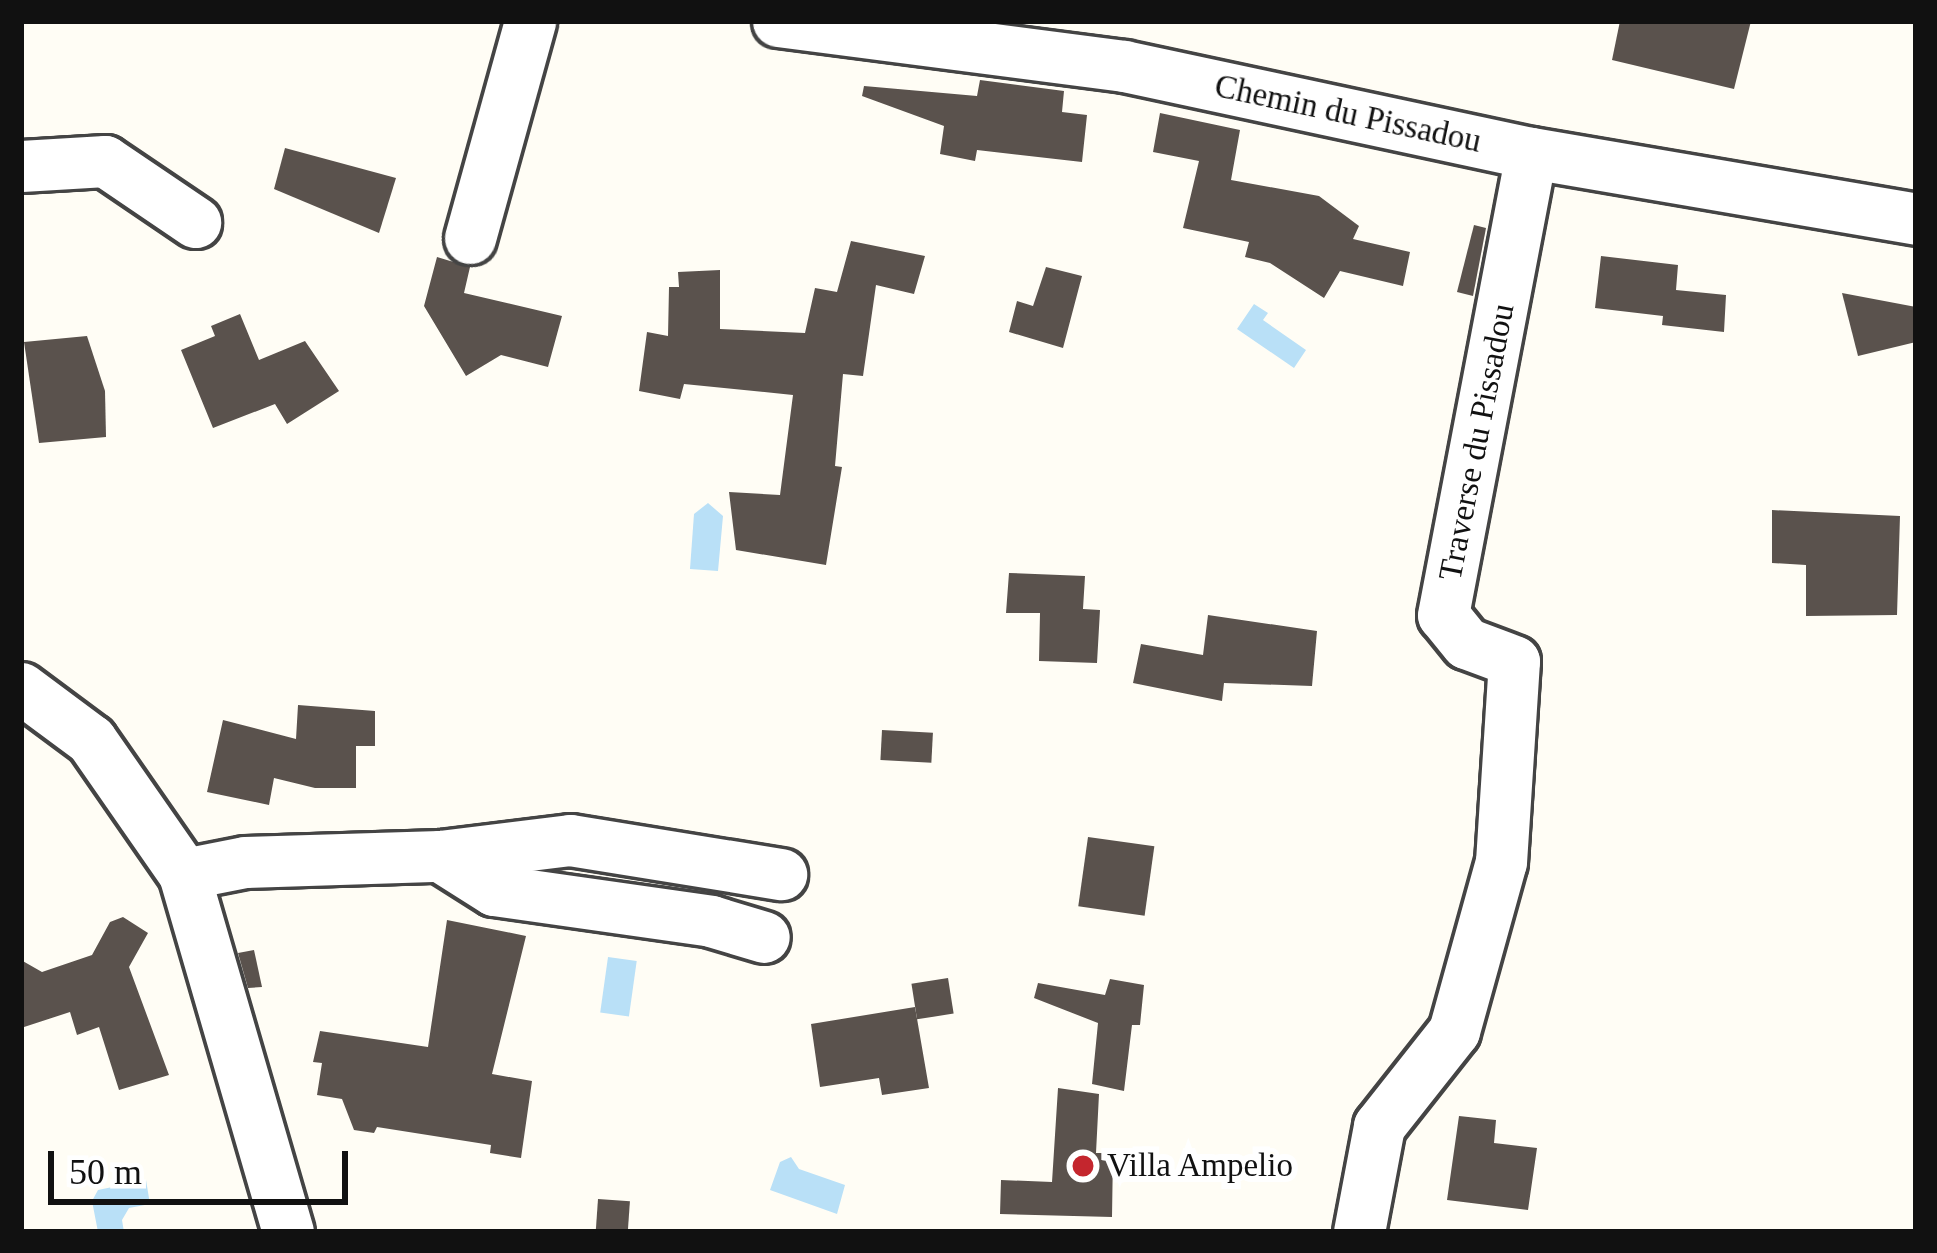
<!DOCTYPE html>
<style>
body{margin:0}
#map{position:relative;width:1937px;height:1253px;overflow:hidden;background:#fffdf5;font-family:Georgia,serif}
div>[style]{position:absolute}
.water>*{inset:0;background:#b9e0f7;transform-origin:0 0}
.building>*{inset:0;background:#5a524d;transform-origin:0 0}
.roads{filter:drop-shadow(3px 0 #444) drop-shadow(-3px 0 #444) drop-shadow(0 3px #444) drop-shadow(0 -3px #444)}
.minor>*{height:51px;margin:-25.5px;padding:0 25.5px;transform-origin:25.5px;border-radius:25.5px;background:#fff}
.dots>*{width:33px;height:33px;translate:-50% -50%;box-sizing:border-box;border:6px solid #fff;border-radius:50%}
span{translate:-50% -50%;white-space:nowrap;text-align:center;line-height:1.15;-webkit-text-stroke:12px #fff;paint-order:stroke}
.street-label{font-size:33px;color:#111}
.poi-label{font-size:33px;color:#111}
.left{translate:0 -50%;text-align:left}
.frame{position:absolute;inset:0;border:24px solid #111;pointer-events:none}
.scale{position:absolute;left:48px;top:1151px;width:300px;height:54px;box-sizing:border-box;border:6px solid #111;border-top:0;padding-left:15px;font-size:36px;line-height:42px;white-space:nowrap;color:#111;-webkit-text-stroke:9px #fff;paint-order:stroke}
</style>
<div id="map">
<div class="water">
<i style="clip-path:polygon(1254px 304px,1268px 313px,1263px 320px,1306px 350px,1294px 368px,1237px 329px)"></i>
<i style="clip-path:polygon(708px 503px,723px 516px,718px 571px,690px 569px,694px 514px)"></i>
<i style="left:608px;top:957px;width:29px;height:56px;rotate:8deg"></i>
<i style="clip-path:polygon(791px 1157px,799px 1169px,845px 1185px,837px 1214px,770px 1190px,780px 1162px)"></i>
<i style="clip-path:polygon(146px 1180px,150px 1204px,129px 1208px,122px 1220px,124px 1232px,98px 1232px,92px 1201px,98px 1190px)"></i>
</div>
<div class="building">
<i style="clip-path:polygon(1620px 21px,1751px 21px,1734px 89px,1612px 60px)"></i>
<i style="clip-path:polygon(980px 80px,1064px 91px,1062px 112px,1087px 115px,1082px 162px,977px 150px,975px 161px,940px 154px,944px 126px,862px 96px,864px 86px,977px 96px)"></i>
<i style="clip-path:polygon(1160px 113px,1240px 130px,1231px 180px,1319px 196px,1359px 226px,1353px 239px,1410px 252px,1403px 286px,1340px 271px,1324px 298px,1270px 263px,1245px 257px,1249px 242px,1183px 228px,1199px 161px,1153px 152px)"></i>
<i style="clip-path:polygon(285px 148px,396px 178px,379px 233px,274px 189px)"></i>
<i style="clip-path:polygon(1474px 225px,1486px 228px,1473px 296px,1457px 292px)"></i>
<i style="clip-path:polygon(851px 241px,925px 256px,914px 294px,876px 285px,863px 376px,843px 374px,835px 466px,842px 467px,826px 565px,736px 550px,729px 492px,780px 495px,793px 395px,684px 384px,680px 399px,639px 391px,647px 332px,668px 336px,669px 287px,679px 287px,678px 272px,720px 270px,720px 329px,805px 333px,815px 288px,837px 292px)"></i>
<i style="clip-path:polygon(1601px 256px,1678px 265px,1676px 290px,1726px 295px,1724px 332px,1662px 325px,1663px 316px,1595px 308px)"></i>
<i style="clip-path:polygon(437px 257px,470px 267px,464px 293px,562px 316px,548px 367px,501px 355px,466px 376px,424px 306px)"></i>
<i style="clip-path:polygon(1046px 267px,1082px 276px,1063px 348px,1009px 332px,1017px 301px,1033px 306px)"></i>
<i style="clip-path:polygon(1842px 293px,1916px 307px,1916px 342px,1858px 356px)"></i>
<i style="clip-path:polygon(240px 314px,259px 360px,305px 341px,339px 391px,287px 424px,275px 404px,213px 428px,181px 350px,215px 336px,211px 326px)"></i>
<i style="clip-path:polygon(87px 336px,105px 391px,106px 437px,39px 443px,24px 342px)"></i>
<i style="clip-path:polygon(1772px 510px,1900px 516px,1897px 615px,1806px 616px,1806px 565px,1772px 563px)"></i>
<i style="clip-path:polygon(1009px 573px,1085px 576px,1083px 609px,1100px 610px,1097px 663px,1039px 661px,1040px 613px,1006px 613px)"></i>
<i style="clip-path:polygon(1208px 615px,1317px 631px,1312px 686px,1224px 683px,1222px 701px,1133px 683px,1141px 644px,1203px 655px)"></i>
<i style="clip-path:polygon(298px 705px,375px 711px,375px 746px,356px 746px,356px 788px,315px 788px,274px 778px,269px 805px,207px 792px,223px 720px,296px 739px)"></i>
<i style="left:882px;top:730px;width:51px;height:30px;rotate:3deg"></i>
<i style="left:1088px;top:837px;width:67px;height:70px;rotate:8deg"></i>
<i style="clip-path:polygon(123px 917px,148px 933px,129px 967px,169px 1075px,119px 1090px,99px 1027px,77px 1035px,70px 1012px,21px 1028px,21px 960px,42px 972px,92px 955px,110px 922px)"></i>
<i style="clip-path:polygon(447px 920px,526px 936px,492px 1074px,532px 1081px,521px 1158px,490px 1153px,491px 1145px,377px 1127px,374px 1133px,354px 1130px,342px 1099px,317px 1095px,322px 1063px,313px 1062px,320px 1031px,428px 1047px)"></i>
<i style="clip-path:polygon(254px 950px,262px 987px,248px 988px,238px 953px)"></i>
<i style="left:948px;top:978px;width:36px;height:37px;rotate:81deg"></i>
<i style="clip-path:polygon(1110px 979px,1144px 985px,1140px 1025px,1132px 1025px,1124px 1091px,1092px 1084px,1098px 1023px,1034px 998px,1038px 983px,1105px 995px)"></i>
<i style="clip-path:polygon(915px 1007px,929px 1088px,882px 1095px,879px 1078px,820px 1087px,811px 1024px)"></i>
<i style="clip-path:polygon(1058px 1088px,1099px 1094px,1096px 1153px,1113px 1153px,1112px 1217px,1000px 1214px,1001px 1180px,1052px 1182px)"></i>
<i style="clip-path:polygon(1459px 1116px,1496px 1120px,1494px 1143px,1537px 1148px,1528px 1210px,1447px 1200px)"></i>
<i style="left:598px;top:1199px;width:32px;height:33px;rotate:4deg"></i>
</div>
<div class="roads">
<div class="minor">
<i style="left:778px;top:21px;width:349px;rotate:7.4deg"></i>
<i style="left:1124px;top:66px;width:416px;rotate:12.1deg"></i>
<i style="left:1531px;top:153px;width:391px;rotate:9.7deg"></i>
<i style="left:21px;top:166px;width:84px;rotate:-3.4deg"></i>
<i style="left:105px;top:161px;width:109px;rotate:34.1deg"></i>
<i style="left:470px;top:238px;width:225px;rotate:-74.5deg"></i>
<i style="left:21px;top:688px;width:87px;rotate:36.6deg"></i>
<i style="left:91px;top:740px;width:163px;rotate:55.2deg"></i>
<i style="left:184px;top:874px;width:373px;rotate:73.8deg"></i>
<i style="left:440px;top:856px;width:131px;rotate:-7deg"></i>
<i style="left:570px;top:840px;width:214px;rotate:9.2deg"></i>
<i style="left:184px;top:874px;width:62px;rotate:-11.1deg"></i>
<i style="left:245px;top:862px;width:195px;rotate:-1.8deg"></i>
<i style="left:440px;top:856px;width:64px;rotate:32.2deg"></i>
<i style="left:494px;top:890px;width:219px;rotate:8.1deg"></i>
<i style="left:711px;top:921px;width:55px;rotate:16.8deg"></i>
<i style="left:1359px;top:1232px;width:108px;rotate:-79.3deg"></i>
<i style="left:1379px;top:1126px;width:121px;rotate:-51.7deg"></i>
<i style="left:1454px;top:1031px;width:175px;rotate:-74.5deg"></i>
<i style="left:1501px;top:862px;width:201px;rotate:-86.3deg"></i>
<i style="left:1514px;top:661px;width:51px;rotate:-159.4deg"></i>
<i style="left:1466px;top:643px;width:36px;rotate:-129deg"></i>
<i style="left:1443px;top:615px;width:470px;rotate:-79.2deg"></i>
</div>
</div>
<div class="dots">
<i style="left:1083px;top:1166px;background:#c4262e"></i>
</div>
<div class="street-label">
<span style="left:1348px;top:114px;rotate:12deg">Chemin du Pissadou</span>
<span style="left:1477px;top:442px;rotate:-79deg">Traverse du Pissadou</span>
</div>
<div class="poi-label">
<span class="left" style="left:1107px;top:1166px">Villa Ampelio</span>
</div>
<div class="frame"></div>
<div class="scale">50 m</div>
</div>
